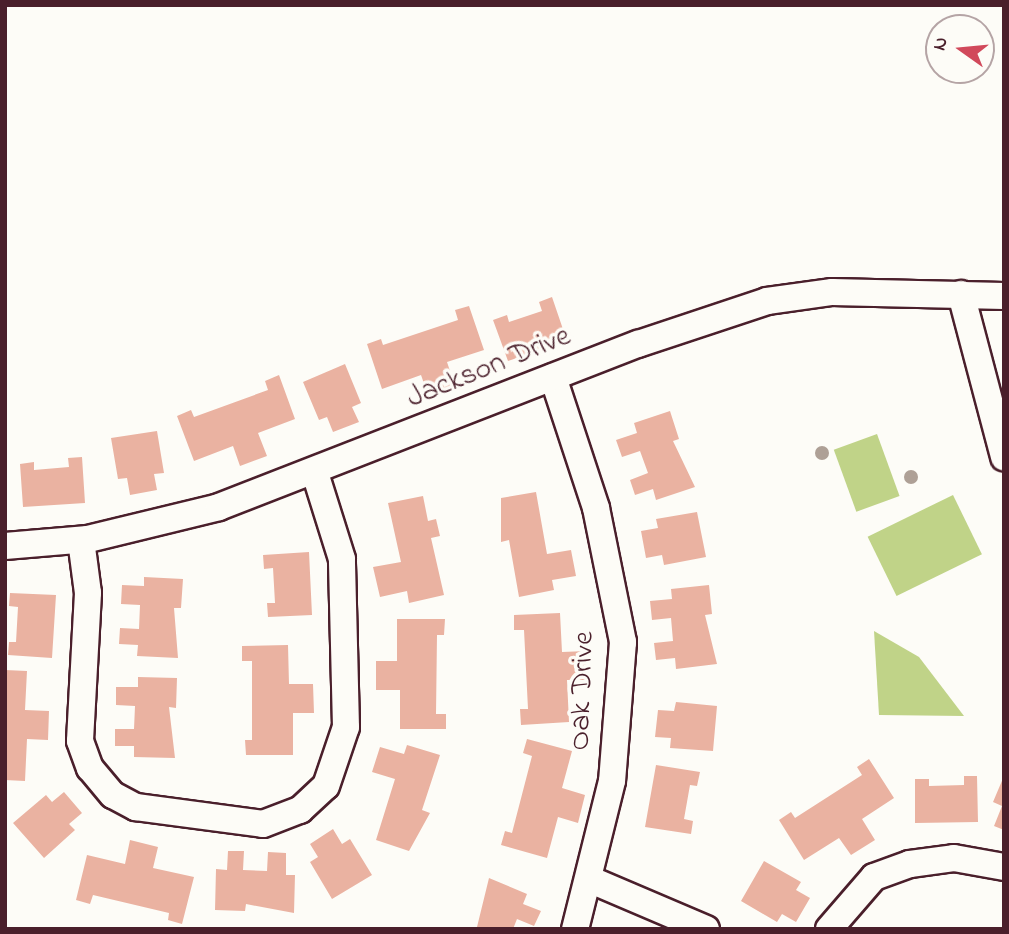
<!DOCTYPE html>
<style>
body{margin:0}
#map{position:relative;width:1009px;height:934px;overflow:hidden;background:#fdfcf7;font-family:"Indie Flower",sans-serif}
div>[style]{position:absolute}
.green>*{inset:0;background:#c0d388;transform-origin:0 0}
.building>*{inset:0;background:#eab2a1}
.roads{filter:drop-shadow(2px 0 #4a1f2b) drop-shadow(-2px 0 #4a1f2b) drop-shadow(0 2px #4a1f2b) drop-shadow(0 -2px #4a1f2b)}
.minor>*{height:26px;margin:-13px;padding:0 13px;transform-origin:13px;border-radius:13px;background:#fdfcf7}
.trees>*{width:14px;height:14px;margin:-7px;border-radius:50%;background:#aea096}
span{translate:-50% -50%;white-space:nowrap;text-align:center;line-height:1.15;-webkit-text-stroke:7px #fdfcf7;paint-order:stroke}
.street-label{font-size:30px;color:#4a1f2b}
.frame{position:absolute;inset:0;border:7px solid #4a1f2b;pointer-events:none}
.north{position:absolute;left:925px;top:14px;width:70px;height:70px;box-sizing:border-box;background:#fdfcf7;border:2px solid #b5a4a5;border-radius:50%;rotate:285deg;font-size:19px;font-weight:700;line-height:28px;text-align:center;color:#4a1f2b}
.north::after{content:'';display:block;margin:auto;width:24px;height:32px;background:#d1495b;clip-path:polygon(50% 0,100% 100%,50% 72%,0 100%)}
</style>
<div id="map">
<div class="green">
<i style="left:877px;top:434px;width:66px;height:46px;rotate:70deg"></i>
<i style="left:953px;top:495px;width:66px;height:95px;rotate:64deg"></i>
<i style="clip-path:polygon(874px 631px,919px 657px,964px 716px,879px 715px)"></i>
</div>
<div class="building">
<i style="clip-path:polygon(552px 297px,567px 341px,508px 361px,493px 320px,507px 315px,509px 322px,542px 311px,539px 302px)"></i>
<i style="clip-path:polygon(469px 306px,484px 350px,447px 362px,455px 386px,428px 395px,421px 375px,382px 389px,367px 344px,381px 339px,383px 345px,458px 320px,455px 310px)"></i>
<i style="clip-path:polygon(345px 364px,361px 403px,352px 407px,359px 422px,333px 432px,327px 417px,319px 420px,303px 382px)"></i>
<i style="clip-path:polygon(279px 375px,295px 419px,258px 433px,267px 456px,240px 466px,233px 446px,194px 461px,177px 416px,191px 410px,194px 417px,268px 390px,265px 381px)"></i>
<i style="clip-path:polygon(670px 411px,679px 439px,673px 441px,695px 487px,656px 500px,653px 489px,635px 495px,630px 480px,648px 473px,640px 451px,622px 457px,616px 440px,637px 433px,634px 423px)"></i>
<i style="clip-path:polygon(157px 431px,164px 473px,154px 474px,157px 490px,130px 495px,127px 478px,118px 479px,111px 438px)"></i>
<i style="clip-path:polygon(82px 457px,85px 503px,23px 507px,20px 464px,34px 462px,34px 470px,69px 467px,68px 458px)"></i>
<i style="clip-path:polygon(536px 492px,547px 554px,571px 550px,576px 576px,552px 580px,554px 590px,519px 597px,509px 540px,501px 542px,501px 498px)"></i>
<i style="clip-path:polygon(423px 496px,428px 521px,436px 519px,440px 536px,431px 538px,444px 595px,409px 603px,407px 591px,380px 597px,373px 567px,401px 562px,388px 503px)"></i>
<i style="clip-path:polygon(697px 512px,706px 557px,664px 565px,662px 555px,646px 558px,641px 531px,658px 528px,656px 519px)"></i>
<i style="clip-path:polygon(309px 552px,312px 615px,268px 617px,267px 603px,275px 603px,273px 568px,264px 569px,263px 555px)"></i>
<i style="clip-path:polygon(144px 577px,183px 579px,181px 608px,174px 608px,178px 658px,137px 656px,138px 645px,119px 644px,120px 628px,139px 629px,140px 605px,121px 604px,122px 585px,144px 586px)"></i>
<i style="clip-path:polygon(709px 585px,712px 614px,705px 615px,717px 664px,676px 669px,675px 658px,656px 660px,654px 643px,673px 641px,671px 618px,652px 620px,650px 601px,672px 599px,671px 589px)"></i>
<i style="clip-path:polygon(10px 593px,56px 595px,52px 658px,8px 655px,9px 642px,16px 642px,18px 607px,9px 606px)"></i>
<i style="clip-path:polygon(560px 613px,562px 652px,587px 651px,588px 680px,567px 680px,569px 722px,521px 725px,520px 709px,528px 709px,524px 630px,514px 630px,514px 615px)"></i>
<i style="clip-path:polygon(397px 619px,445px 619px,444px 635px,437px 635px,436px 714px,446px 714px,446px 729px,400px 729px,400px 690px,376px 690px,376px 661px,397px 661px)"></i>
<i style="clip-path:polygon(288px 645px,289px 684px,313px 684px,314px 713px,293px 713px,293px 755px,246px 755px,245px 740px,252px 740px,252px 661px,242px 661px,242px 646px)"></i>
<i style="clip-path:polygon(5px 670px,27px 671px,25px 710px,49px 711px,48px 740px,27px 739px,25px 781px,5px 780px)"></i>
<i style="clip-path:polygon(138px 677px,177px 678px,176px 708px,169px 707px,175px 758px,134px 757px,134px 746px,115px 746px,115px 729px,134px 729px,135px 706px,116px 705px,116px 687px,138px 687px)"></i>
<i style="clip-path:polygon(676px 702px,717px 706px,713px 751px,670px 748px,671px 738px,655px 737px,658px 710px,674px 711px)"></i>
<i style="clip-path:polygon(527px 739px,572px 751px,562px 788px,585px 795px,578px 823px,558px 817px,547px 858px,501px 845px,505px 831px,512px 833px,532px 756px,523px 753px)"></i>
<i style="clip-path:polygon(407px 745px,440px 755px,422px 810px,430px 813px,409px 851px,376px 840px,395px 779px,372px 772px,380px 747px,404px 754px)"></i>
<i style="clip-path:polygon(869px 759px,894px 798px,862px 819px,875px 840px,851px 855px,839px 838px,804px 860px,779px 820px,791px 812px,795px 818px,862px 775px,857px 767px)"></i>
<i style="clip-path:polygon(656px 765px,700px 772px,697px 786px,690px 785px,684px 819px,693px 821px,691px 834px,645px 827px)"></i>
<i style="clip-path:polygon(964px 776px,977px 776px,978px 822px,915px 823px,915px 779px,929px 779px,929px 786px,964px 785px)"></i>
<i style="clip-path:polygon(1004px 776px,1004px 830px,994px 826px,1002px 806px,993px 802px)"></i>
<i style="clip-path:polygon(64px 792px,82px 813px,69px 824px,75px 830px,44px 858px,13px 823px,46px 795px,52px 802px)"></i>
<i style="clip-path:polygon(333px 829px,342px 844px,350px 839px,372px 875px,332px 899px,310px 862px,318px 857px,310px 844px)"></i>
<i style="clip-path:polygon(130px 840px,158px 847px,153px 868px,194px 877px,182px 924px,168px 920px,169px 913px,93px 895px,90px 904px,76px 900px,87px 855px,125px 864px)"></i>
<i style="clip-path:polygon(228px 851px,244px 851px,243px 870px,267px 871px,268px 852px,286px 853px,286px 875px,295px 875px,294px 913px,246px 904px,245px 911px,215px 910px,216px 869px,227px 870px)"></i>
<i style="clip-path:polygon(764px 861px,801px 882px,796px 890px,810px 898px,796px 922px,782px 914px,777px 922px,741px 901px)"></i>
<i style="clip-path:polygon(489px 878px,527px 894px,523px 904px,541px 911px,534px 926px,517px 919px,513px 929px,469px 929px,477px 927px)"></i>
</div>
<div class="roads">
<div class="minor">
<i style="left:961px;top:294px;width:169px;rotate:75.2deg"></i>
<i style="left:553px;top:377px;width:138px;rotate:71.8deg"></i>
<i style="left:596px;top:508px;width:137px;rotate:78.6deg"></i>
<i style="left:623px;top:642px;width:139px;rotate:94.5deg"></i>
<i style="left:612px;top:781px;width:153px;rotate:104deg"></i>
<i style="left:81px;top:540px;width:53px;rotate:82.5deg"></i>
<i style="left:88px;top:593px;width:148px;rotate:93.1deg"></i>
<i style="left:80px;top:741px;width:29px;rotate:70deg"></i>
<i style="left:90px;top:768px;width:35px;rotate:50deg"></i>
<i style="left:113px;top:795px;width:26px;rotate:28deg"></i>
<i style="left:136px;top:807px;width:128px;rotate:7.6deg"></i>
<i style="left:263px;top:824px;width:40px;rotate:-21deg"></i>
<i style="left:300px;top:810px;width:35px;rotate:-43deg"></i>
<i style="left:326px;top:786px;width:62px;rotate:-71.3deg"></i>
<i style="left:346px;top:727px;width:168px;rotate:-91.4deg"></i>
<i style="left:342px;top:559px;width:90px;rotate:-107.4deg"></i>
<i style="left:5px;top:546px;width:83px;rotate:-4.8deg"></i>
<i style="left:88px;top:539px;width:135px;rotate:-13.7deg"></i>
<i style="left:219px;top:507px;width:450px;rotate:-21.3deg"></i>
<i style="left:638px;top:344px;width:136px;rotate:-18.4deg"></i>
<i style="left:767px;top:301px;width:66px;rotate:-7.9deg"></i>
<i style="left:832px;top:292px;width:172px;rotate:1.3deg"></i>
<i style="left:591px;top:880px;width:125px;rotate:23.1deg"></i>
<i style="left:829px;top:929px;width:69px;rotate:-49.1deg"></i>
<i style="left:874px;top:877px;width:38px;rotate:-20deg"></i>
<i style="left:910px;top:864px;width:44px;rotate:-7.8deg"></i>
<i style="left:954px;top:858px;width:51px;rotate:10.2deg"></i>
</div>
</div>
<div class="trees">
<i style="left:822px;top:453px"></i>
<i style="left:911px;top:477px"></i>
</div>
<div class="street-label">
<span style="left:489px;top:368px;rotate:-22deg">Jackson Drive</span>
<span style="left:583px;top:691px;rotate:-88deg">Oak Drive</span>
</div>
<div class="frame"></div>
<div class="north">N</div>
</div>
